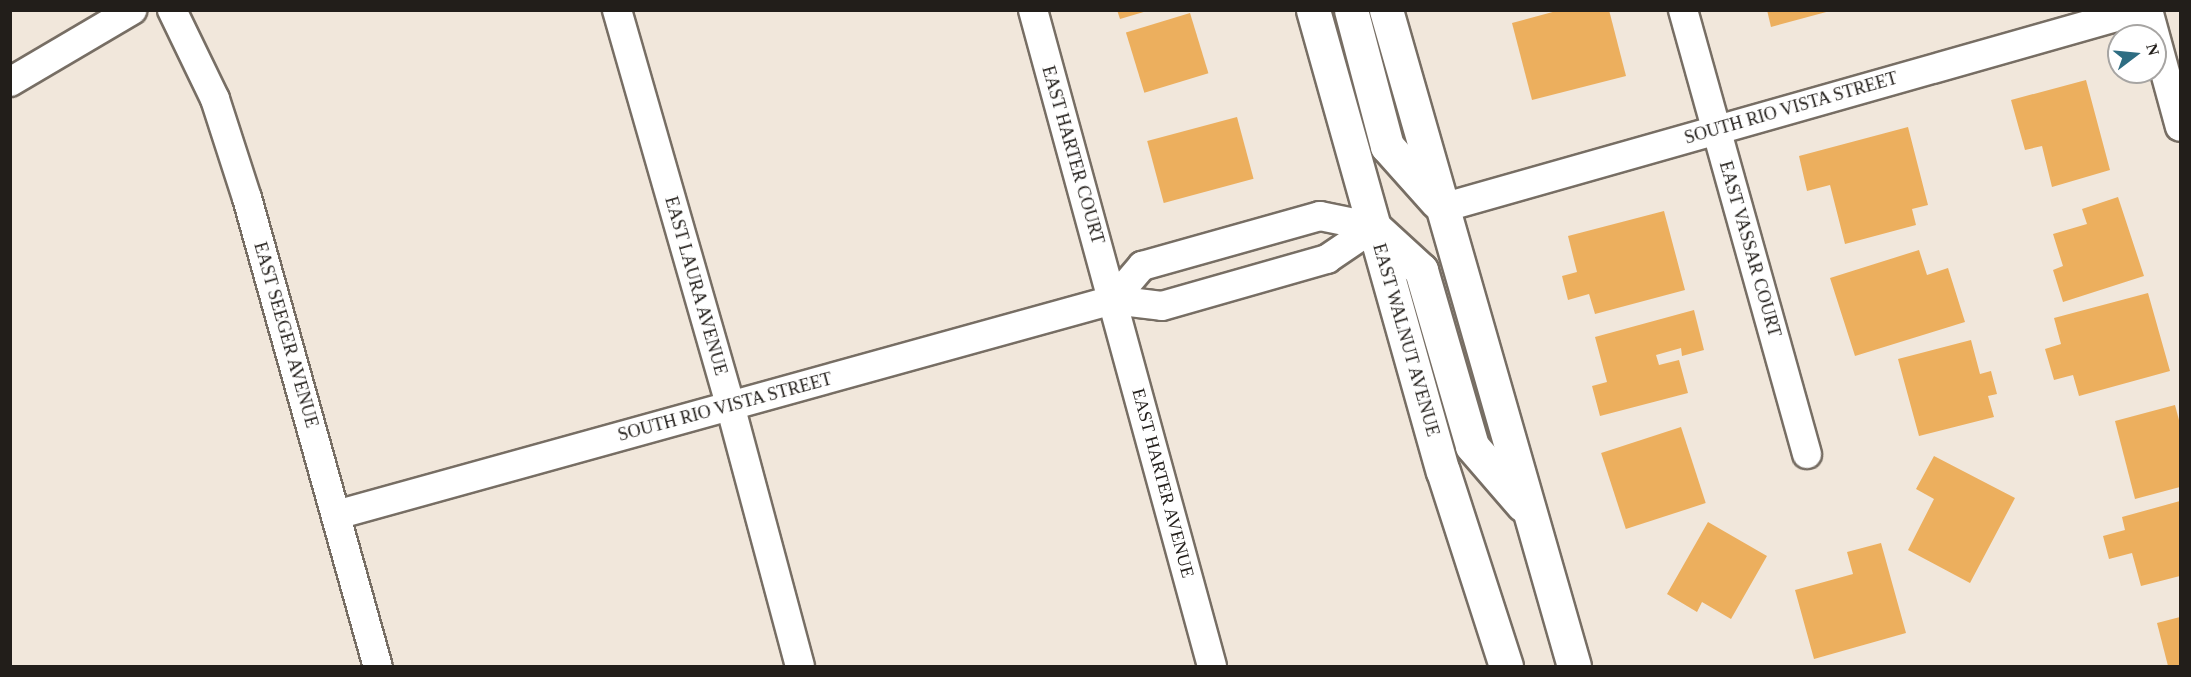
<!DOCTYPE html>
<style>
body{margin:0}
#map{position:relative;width:2191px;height:677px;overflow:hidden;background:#f1e7db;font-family:Georgia,serif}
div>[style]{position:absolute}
.building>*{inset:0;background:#ecaf5e;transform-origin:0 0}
.roads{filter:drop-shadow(2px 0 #776e64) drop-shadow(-2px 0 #776e64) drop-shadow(0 2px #776e64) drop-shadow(0 -2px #776e64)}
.street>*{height:28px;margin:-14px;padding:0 14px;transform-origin:14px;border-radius:14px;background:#fff}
.secondary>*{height:33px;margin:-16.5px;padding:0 16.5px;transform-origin:16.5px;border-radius:16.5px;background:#fff}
span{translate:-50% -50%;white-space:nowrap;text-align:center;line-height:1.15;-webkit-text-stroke:5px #fff;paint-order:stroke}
.street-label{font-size:18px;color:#221e1a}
.frame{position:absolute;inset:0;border:12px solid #221e1a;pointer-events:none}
.north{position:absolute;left:2107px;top:24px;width:60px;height:60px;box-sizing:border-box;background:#fff;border:2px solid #a7a5a3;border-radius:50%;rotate:74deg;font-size:16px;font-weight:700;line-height:24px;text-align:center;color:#221e1a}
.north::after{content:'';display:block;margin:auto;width:21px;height:27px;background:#2e6d82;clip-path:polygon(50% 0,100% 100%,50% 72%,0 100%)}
</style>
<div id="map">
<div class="building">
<i style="clip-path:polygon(1117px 10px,1146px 10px,1147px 11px,1120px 19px)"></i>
<i style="clip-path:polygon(1560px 10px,1609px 10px,1626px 76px,1532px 100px,1512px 23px)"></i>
<i style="clip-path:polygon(1767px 10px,1830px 10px,1830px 11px,1771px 27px)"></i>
<i style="left:1190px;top:13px;width:63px;height:67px;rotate:73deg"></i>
<i style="clip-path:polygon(2086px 80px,2110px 170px,2052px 187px,2042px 146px,2025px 150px,2011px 100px)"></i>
<i style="left:1237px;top:117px;width:64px;height:93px;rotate:75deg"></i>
<i style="clip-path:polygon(1908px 127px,1928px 205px,1912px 209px,1916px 225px,1845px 244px,1830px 185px,1807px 191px,1799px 156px)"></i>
<i style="clip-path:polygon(2118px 197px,2144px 276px,2063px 302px,2053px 270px,2063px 266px,2053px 234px,2087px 224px,2082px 209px)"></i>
<i style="clip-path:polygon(1664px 211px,1685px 290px,1595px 314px,1589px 294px,1568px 300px,1562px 276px,1577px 272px,1568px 236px)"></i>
<i style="clip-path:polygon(1919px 250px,1927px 275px,1948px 268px,1965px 322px,1855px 356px,1830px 278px)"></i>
<i style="clip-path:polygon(2148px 293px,2170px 371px,2079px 396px,2073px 375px,2054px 380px,2045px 349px,2061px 344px,2054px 318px)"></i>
<i style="clip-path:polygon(1694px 310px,1704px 350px,1682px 356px,1681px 348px,1656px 355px,1659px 365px,1679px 360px,1688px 393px,1600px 416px,1592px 386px,1607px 382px,1595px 337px)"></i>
<i style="clip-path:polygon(1971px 340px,1980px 374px,1991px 371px,1997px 394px,1988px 396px,1994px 417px,1919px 436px,1898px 359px)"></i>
<i style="clip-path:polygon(2175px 405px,2180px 424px,2180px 487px,2135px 499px,2115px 421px)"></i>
<i style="left:1681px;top:427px;width:80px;height:84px;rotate:72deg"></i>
<i style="clip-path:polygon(1934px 456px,2015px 498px,1970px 583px,1908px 550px,1934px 499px,1916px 489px)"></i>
<i style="clip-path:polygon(2180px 501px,2180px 576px,2141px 586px,2132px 553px,2109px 559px,2103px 536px,2125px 530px,2122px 517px)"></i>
<i style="clip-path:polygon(1708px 522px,1767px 556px,1731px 619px,1702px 602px,1697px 612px,1667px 594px)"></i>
<i style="clip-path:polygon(1881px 543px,1906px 633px,1814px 659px,1795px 590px,1853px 574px,1847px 552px)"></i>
<i style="clip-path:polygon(2180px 617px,2180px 666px,2168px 666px,2157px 623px)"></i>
</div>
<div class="roads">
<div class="street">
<i style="left:172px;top:10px;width:99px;rotate:64.2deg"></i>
<i style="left:215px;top:99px;width:104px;rotate:72.1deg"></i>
<i style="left:247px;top:198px;width:486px;rotate:74.4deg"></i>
<i style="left:617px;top:10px;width:411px;rotate:74deg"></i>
<i style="left:730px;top:405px;width:270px;rotate:75deg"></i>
<i style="left:1033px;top:10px;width:680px;rotate:74.74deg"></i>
<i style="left:1683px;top:10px;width:461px;rotate:74.4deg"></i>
<i style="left:2148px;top:10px;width:121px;rotate:74.7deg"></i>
<i style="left:10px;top:82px;width:142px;rotate:-30.5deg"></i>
<i style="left:1442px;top:208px;width:727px;rotate:-15.82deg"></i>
<i style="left:1113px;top:300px;width:45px;rotate:-49.5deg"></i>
<i style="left:1142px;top:266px;width:185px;rotate:-15.7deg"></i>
<i style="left:1320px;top:216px;width:55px;rotate:11.5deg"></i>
<i style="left:336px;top:515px;width:806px;rotate:-15.47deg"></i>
<i style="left:1113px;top:300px;width:49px;rotate:7deg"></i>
<i style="left:1162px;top:306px;width:172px;rotate:-15.9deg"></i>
<i style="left:1327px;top:259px;width:57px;rotate:-34.2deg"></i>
</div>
<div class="secondary">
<i style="left:1313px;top:10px;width:479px;rotate:74.3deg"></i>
<i style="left:1443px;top:471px;width:205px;rotate:72.1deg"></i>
<i style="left:1351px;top:10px;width:141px;rotate:75.2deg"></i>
<i style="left:1387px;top:146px;width:75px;rotate:48.2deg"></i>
<i style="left:1386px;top:10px;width:682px;rotate:74.01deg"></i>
<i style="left:1374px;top:227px;width:64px;rotate:42.5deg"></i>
<i style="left:1421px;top:270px;width:183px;rotate:73.8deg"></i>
<i style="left:1472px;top:446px;width:78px;rotate:49.2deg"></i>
</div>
</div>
<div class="street-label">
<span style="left:1791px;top:108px;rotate:-16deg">SOUTH RIO VISTA STREET</span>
<span style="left:1073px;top:155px;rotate:74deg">EAST HARTER COURT</span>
<span style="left:1750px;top:249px;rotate:74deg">EAST VASSAR COURT</span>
<span style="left:696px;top:286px;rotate:74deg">EAST LAURA AVENUE</span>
<span style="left:286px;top:335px;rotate:74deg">EAST SEEGER AVENUE</span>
<span style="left:1406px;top:340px;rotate:74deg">EAST WALNUT AVENUE</span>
<span style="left:725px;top:407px;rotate:-15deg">SOUTH RIO VISTA STREET</span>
<span style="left:1163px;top:483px;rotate:75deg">EAST HARTER AVENUE</span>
</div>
<div class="frame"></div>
<div class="north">N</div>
</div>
